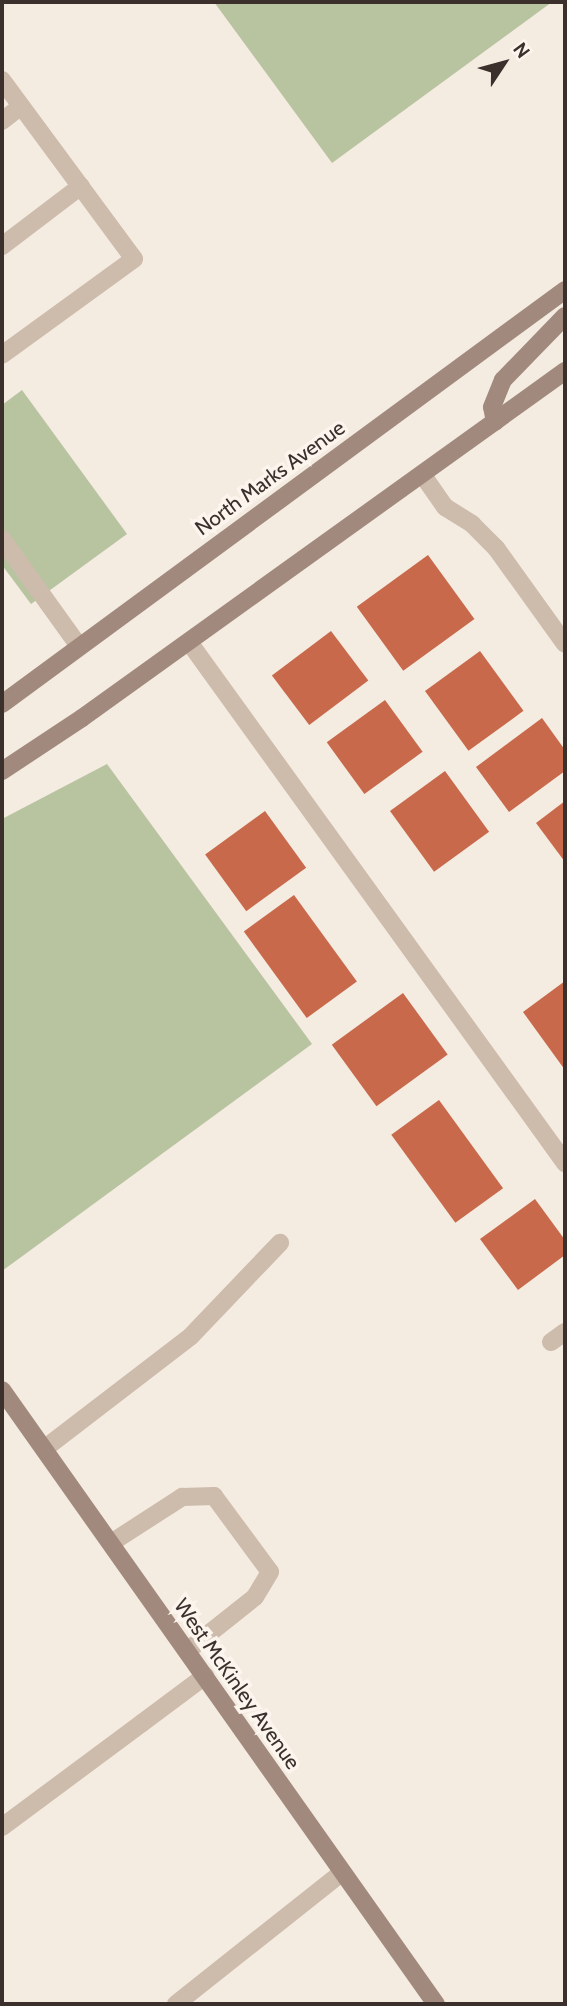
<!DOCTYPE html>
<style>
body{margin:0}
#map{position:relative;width:567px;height:2006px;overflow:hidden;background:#f4ebe1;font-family:Cabin,sans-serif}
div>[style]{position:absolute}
.green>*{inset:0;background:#b8c4a0}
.building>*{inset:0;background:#c8694b;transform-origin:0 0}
.lane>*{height:18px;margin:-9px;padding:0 9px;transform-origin:9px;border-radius:9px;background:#cdbbac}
.street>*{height:18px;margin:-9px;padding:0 9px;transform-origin:9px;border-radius:9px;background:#cdbbac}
.secondary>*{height:18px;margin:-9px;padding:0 9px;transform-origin:9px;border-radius:9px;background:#a18a7d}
span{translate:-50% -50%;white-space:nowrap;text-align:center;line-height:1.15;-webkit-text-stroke:7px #fbf5ee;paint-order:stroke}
.street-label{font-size:21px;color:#3b302b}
.frame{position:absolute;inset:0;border:4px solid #3b302b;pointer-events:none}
.north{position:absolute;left:469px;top:28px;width:70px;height:70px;-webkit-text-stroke:5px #fbf5ee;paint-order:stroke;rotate:54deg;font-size:19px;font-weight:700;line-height:28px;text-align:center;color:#3b302b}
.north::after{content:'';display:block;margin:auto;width:24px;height:32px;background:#3b302b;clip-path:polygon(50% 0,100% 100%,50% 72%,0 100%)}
</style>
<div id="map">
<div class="green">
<i style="clip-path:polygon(214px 2px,552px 2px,332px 163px)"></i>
<i style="clip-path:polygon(22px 390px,127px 534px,31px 604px,2px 565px,2px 405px)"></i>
<i style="clip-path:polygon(107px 764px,312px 1044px,2px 1271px,2px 819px)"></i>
</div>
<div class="building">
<i style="left:428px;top:555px;width:79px;height:88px;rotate:54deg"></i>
<i style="left:331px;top:631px;width:62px;height:74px;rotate:53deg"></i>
<i style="left:480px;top:651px;width:74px;height:68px;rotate:54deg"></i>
<i style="left:385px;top:700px;width:64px;height:72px;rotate:54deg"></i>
<i style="clip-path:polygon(542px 718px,565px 750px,565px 771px,509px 812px,476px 767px)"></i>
<i style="left:445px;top:771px;width:75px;height:68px;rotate:54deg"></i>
<i style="clip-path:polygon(565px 801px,565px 862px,536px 823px)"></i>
<i style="left:265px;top:811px;width:70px;height:74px;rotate:54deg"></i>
<i style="left:294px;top:895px;width:107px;height:62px;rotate:54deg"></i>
<i style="clip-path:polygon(565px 981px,565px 1070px,523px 1012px)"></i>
<i style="left:403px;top:993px;width:76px;height:88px;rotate:54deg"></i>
<i style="left:439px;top:1100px;width:109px;height:59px;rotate:54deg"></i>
<i style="clip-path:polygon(535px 1199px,565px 1240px,565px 1255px,518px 1290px,480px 1239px)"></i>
</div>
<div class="lane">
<i style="left:2px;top:80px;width:222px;rotate:53.6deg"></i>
<i style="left:134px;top:259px;width:163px;rotate:144deg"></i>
<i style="left:2px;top:121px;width:24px;rotate:-38deg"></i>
<i style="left:2px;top:246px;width:99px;rotate:-37.2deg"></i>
<i style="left:422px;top:474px;width:40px;rotate:55.1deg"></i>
<i style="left:445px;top:507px;width:32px;rotate:32deg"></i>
<i style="left:472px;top:524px;width:34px;rotate:45deg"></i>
<i style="left:496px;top:548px;width:118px;rotate:54.3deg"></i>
<i style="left:2px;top:539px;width:132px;rotate:54.3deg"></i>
<i style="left:189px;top:642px;width:643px;rotate:54.18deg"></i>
<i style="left:551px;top:1342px;width:17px;rotate:-36deg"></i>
<i style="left:44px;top:1449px;width:185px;rotate:-37.5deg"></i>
<i style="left:191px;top:1336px;width:129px;rotate:-46.3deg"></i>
<i style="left:111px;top:1543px;width:85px;rotate:-32.9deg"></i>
<i style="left:182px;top:1497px;width:32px;rotate:-2deg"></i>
<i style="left:214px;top:1496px;width:94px;rotate:53.6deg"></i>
<i style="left:270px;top:1572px;width:29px;rotate:121deg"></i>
<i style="left:255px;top:1597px;width:87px;rotate:141.5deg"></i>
<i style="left:142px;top:1723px;width:79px;rotate:-36.7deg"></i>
</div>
<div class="street">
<i style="left:2px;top:1827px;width:174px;rotate:-36.6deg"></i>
<i style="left:176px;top:2004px;width:211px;rotate:-38.4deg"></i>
</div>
<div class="secondary">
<i style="left:495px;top:422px;width:15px;rotate:-101deg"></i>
<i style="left:492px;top:407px;width:29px;rotate:-68deg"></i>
<i style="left:503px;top:380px;width:89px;rotate:-45.9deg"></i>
<i style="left:2px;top:704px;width:699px;rotate:-36.33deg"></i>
<i style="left:2px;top:771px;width:96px;rotate:-33.5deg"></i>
<i style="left:82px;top:718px;width:595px;rotate:-35.69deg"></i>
<i style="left:2px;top:1390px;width:752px;rotate:54.75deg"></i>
</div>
<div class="street-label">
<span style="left:270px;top:478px;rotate:-36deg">North Marks Avenue</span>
<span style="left:237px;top:1684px;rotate:55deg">West McKinley Avenue</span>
</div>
<div class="frame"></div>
<div class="north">N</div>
</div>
